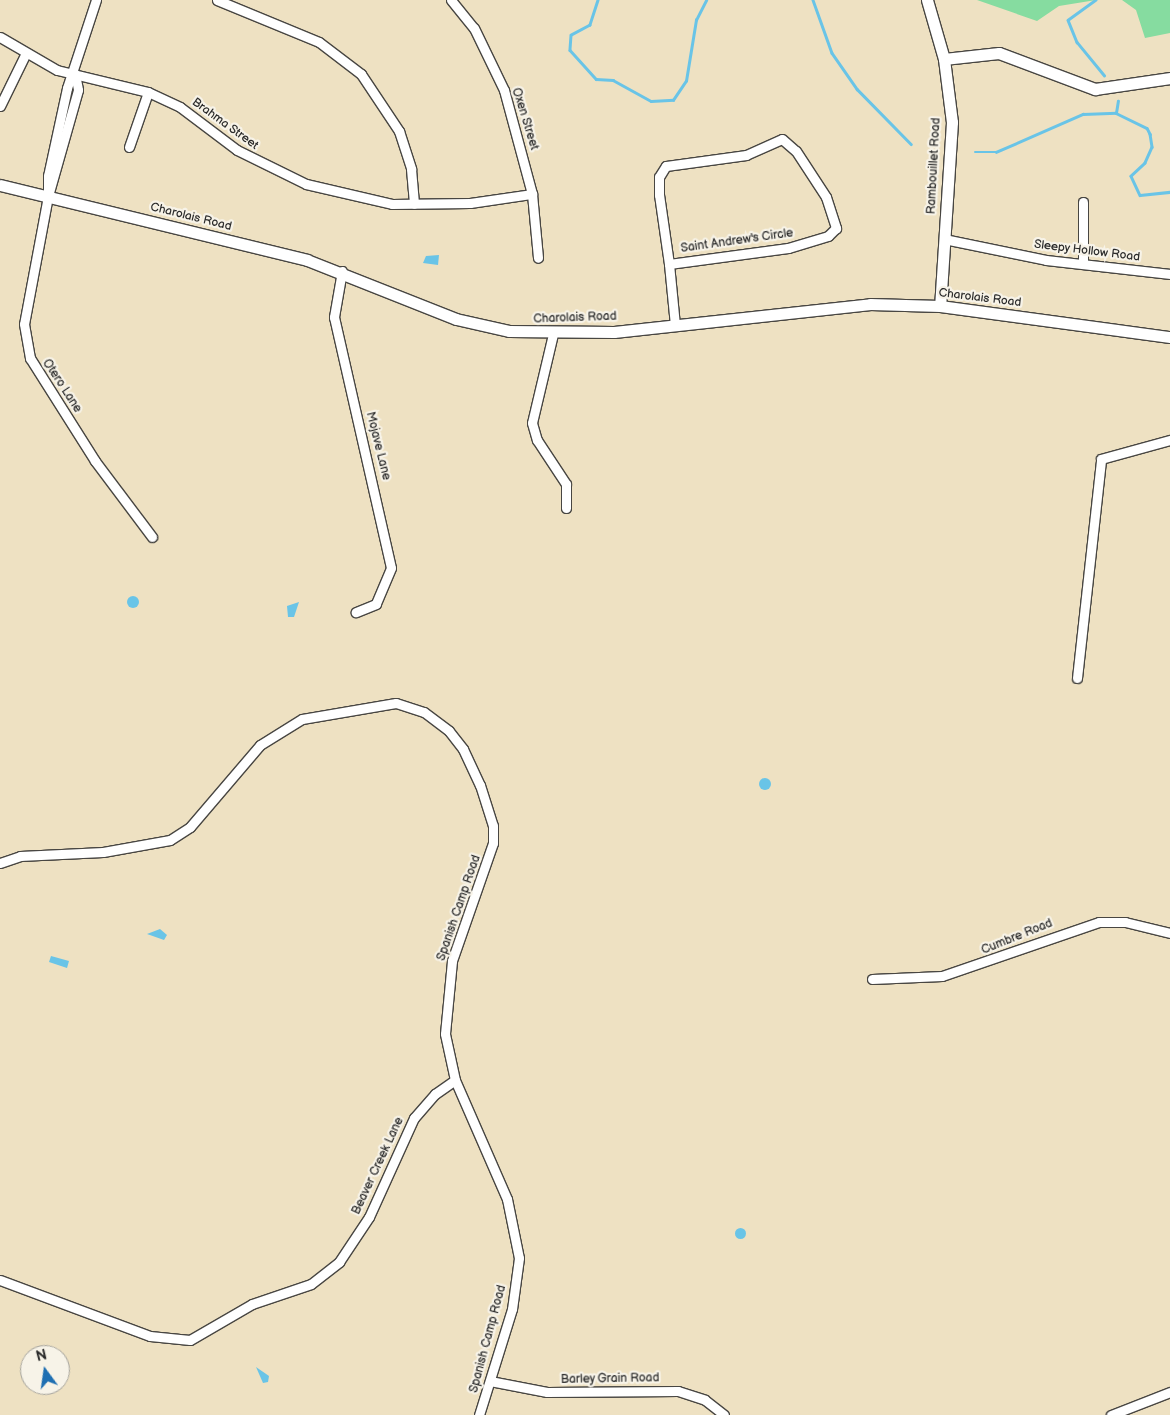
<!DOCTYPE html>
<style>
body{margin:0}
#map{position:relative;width:1170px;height:1415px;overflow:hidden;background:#eee1c2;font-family:"Balsamiq Sans",sans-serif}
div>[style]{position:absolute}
.green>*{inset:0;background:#86dca0}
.water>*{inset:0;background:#69c4e7}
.round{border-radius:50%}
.stream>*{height:2.5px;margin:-1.25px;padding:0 1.25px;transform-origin:1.25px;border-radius:1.25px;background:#69c4e7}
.roads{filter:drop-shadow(1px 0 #484642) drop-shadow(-1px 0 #484642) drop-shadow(0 1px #484642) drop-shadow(0 -1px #484642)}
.minor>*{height:9px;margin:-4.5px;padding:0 4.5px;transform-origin:4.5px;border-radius:4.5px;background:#fff}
.tertiary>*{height:11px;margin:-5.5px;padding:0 5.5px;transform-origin:5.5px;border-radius:5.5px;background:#fff}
span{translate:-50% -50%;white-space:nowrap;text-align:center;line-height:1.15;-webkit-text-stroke:4.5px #f7f3e8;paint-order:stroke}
.street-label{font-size:12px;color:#2b2b2b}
.north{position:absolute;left:20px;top:1345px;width:50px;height:50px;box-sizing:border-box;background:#f7f3e8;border:1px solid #a5a39c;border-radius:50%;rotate:346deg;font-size:14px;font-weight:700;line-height:20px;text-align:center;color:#2b2b2b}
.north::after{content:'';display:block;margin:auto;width:18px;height:22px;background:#1f6fb2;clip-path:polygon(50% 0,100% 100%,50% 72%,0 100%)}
</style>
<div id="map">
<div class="green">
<i style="clip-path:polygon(977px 0,1096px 0,1059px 6px,1037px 21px)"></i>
<i style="clip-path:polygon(1122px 0,1170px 0,1170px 33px,1145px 38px,1136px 10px)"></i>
</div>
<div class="water">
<i style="clip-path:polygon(426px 256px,439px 255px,438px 265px,423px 263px)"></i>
<i class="round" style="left:127px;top:596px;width:12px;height:12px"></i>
<i style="clip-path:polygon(299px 602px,294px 617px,288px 617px,287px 606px)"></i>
<i class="round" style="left:759px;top:778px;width:12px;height:12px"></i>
<i style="clip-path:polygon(160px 929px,167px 935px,164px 940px,147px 934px)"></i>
<i style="clip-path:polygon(51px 956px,69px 961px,67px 968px,49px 962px)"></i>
<i class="round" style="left:734.5px;top:1227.5px;width:11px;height:11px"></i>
<i style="clip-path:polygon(256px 1367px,269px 1376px,268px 1382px,263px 1383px)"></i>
</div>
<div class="stream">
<i style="left:598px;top:0;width:26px;rotate:108deg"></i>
<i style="left:590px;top:25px;width:21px;rotate:152deg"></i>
<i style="left:571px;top:35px;width:15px;rotate:94deg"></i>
<i style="left:570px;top:50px;width:39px;rotate:48deg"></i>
<i style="left:596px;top:79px;width:17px;rotate:3deg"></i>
<i style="left:613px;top:80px;width:43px;rotate:28.9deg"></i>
<i style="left:651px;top:101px;width:22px;rotate:-3deg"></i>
<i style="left:673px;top:100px;width:23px;rotate:-56deg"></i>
<i style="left:686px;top:81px;width:62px;rotate:-80.7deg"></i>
<i style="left:696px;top:20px;width:22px;rotate:-63deg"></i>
<i style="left:813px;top:0;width:56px;rotate:70.3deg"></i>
<i style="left:832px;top:53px;width:44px;rotate:55.2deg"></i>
<i style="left:857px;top:89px;width:77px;rotate:45.5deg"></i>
<i style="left:1096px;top:0;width:34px;rotate:144deg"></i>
<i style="left:1068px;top:20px;width:24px;rotate:68deg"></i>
<i style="left:1077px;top:42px;width:43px;rotate:50.7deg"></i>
<i style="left:1116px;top:113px;width:12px;rotate:-81deg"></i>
<i style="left:975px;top:152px;width:21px"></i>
<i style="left:996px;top:152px;width:95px;rotate:-23.6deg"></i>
<i style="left:1083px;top:114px;width:33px;rotate:-2deg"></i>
<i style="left:1116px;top:113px;width:34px;rotate:26deg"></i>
<i style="left:1147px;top:128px;width:7px;rotate:63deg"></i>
<i style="left:1150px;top:134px;width:13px;rotate:81deg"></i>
<i style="left:1152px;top:147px;width:17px;rotate:114deg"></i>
<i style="left:1145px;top:163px;width:19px;rotate:137deg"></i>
<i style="left:1131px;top:176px;width:21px;rotate:65deg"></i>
<i style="left:1140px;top:195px;width:30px;rotate:-6deg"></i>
</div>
<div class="roads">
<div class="minor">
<i style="left:217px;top:0;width:110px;rotate:22.4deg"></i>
<i style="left:319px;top:42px;width:53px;rotate:37.3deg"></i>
<i style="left:361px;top:74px;width:69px;rotate:56.3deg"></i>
<i style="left:399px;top:131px;width:40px;rotate:72deg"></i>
<i style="left:411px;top:169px;width:35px;rotate:85deg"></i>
<i style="left:451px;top:0;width:36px;rotate:51deg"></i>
<i style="left:474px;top:28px;width:69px;rotate:64.2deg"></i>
<i style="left:504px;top:90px;width:108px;rotate:74.9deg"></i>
<i style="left:532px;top:194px;width:64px;rotate:84.6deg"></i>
<i style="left:0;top:37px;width:66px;rotate:30.1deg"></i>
<i style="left:57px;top:70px;width:94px;rotate:13.6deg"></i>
<i style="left:148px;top:92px;width:35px;rotate:25deg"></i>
<i style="left:180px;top:107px;width:71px;rotate:37deg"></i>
<i style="left:237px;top:150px;width:77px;rotate:26.2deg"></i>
<i style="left:306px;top:184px;width:88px;rotate:13.1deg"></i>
<i style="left:392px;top:204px;width:78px;rotate:-0.7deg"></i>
<i style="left:470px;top:203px;width:63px;rotate:-8.3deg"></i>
<i style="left:75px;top:74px;width:16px;rotate:79deg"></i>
<i style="left:78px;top:90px;width:110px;rotate:105.8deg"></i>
<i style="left:48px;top:196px;width:20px;rotate:-90deg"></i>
<i style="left:48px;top:176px;width:90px;rotate:-77.8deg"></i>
<i style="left:67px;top:88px;width:93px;rotate:-71.8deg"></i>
<i style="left:0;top:106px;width:57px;rotate:-63.9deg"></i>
<i style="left:782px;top:139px;width:18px;rotate:41deg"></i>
<i style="left:796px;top:151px;width:55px;rotate:56.9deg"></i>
<i style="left:826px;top:197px;width:33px;rotate:72deg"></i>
<i style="left:836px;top:228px;width:11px;rotate:135deg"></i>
<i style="left:828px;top:236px;width:42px;rotate:163.3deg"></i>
<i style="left:788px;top:248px;width:120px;rotate:172.3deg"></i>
<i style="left:669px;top:264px;width:70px;rotate:-98.2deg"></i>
<i style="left:659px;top:195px;width:18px;rotate:-90deg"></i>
<i style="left:659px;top:177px;width:13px;rotate:-58deg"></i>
<i style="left:666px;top:166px;width:81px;rotate:-7.8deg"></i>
<i style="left:746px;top:155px;width:39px;rotate:-24deg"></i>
<i style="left:129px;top:147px;width:58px;rotate:-70.9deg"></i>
<i style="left:48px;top:196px;width:130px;rotate:100.6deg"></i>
<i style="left:24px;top:324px;width:35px;rotate:80deg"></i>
<i style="left:30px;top:358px;width:122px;rotate:57.7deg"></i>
<i style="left:95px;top:461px;width:95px;rotate:53.1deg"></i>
<i style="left:944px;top:239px;width:104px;rotate:11.6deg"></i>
<i style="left:1046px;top:260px;width:125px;rotate:6.4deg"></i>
<i style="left:1083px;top:263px;width:61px;rotate:-90deg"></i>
<i style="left:669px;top:264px;width:61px;rotate:84.4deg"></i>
<i style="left:342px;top:271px;width:47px;rotate:99.9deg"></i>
<i style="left:334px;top:317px;width:257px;rotate:77.2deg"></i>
<i style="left:391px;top:568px;width:39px;rotate:113deg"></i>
<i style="left:376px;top:604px;width:22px;rotate:158deg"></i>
<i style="left:553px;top:334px;width:91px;rotate:103.3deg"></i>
<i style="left:532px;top:423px;width:18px;rotate:74deg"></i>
<i style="left:537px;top:440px;width:53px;rotate:56.6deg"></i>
<i style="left:566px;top:484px;width:24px;rotate:90deg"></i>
<i style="left:1077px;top:678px;width:220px;rotate:-83.7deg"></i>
<i style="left:1101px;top:459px;width:72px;rotate:-15.4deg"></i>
<i style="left:0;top:863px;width:21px;rotate:-19deg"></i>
<i style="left:20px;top:856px;width:83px;rotate:-2.8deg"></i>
<i style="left:103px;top:852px;width:68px;rotate:-10.2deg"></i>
<i style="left:170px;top:840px;width:24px;rotate:-33deg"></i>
<i style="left:190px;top:827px;width:108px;rotate:-49.5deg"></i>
<i style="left:260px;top:745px;width:49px;rotate:-31.8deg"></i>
<i style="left:302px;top:719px;width:95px;rotate:-9.7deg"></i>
<i style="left:396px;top:703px;width:29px;rotate:18deg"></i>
<i style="left:424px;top:712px;width:31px;rotate:37deg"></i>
<i style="left:449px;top:731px;width:23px;rotate:52deg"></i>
<i style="left:463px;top:749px;width:40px;rotate:65deg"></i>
<i style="left:480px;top:785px;width:43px;rotate:72.4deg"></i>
<i style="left:493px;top:826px;width:17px;rotate:90deg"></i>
<i style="left:493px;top:843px;width:125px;rotate:109.2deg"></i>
<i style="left:452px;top:961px;width:73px;rotate:95.5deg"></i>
<i style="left:445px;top:1034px;width:47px;rotate:77.7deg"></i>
<i style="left:455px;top:1080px;width:130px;rotate:66.4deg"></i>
<i style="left:507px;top:1199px;width:60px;rotate:78.5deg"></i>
<i style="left:519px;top:1258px;width:51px;rotate:97.8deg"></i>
<i style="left:512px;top:1309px;width:111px;rotate:107.3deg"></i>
<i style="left:872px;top:979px;width:70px;rotate:-2.5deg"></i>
<i style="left:942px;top:976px;width:166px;rotate:-19deg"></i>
<i style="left:1099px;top:922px;width:26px"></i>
<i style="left:1125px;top:922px;width:46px;rotate:13.7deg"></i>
<i style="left:0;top:1280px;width:160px;rotate:20.5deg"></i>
<i style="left:150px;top:1336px;width:40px;rotate:5.7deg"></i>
<i style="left:190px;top:1340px;width:72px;rotate:-30.1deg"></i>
<i style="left:252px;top:1304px;width:62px;rotate:-18.7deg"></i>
<i style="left:311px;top:1284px;width:36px;rotate:-38deg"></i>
<i style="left:339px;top:1262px;width:54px;rotate:-56.3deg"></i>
<i style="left:369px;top:1217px;width:109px;rotate:-65.6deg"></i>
<i style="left:414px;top:1118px;width:32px;rotate:-49deg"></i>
<i style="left:435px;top:1094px;width:24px;rotate:-35deg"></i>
<i style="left:490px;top:1381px;width:58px;rotate:10.9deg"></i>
<i style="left:547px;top:1392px;width:131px;rotate:-0.4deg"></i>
<i style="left:678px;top:1391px;width:28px;rotate:18deg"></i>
<i style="left:705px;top:1400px;width:24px;rotate:38deg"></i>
<i style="left:1111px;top:1415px;width:63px;rotate:-21.3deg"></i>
</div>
<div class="tertiary">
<i style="left:927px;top:0;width:61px;rotate:73.9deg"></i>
<i style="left:944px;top:59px;width:64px;rotate:82.8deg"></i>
<i style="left:952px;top:122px;width:184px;rotate:93.7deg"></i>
<i style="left:944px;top:59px;width:55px;rotate:-6.2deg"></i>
<i style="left:999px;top:53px;width:103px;rotate:20.6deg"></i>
<i style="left:1095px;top:89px;width:76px;rotate:-8.3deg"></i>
<i style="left:0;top:185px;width:316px;rotate:13.7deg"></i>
<i style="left:307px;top:260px;width:160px;rotate:21.6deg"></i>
<i style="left:456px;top:319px;width:54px;rotate:12.8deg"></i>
<i style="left:509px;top:331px;width:105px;rotate:0.5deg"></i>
<i style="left:614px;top:332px;width:258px;rotate:-6.2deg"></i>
<i style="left:870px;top:304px;width:70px;rotate:1.6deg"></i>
<i style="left:940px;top:306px;width:232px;rotate:7.7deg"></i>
</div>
</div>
<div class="street-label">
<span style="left:525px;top:119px;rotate:73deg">Oxen Street</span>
<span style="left:225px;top:124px;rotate:36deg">Brahma Street</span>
<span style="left:934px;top:166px;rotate:-87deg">Rambouillet Road</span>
<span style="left:191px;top:217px;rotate:14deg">Charolais Road</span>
<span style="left:737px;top:241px;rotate:-8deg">Saint Andrew's Circle</span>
<span style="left:1087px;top:251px;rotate:7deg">Sleepy Hollow Road</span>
<span style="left:980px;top:298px;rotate:7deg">Charolais Road</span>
<span style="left:575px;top:318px;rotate:-2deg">Charolais Road</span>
<span style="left:62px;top:386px;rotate:57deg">Otero Lane</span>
<span style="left:378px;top:446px;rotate:76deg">Mojave Lane</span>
<span style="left:459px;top:908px;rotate:-71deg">Spanish Camp Road</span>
<span style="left:1017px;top:937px;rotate:-22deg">Cumbre Road</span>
<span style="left:378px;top:1166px;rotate:-65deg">Beaver Creek Lane</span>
<span style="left:488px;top:1339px;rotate:-75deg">Spanish Camp Road</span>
<span style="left:610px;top:1379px;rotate:-1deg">Barley Grain Road</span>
</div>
<div class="north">N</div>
</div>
